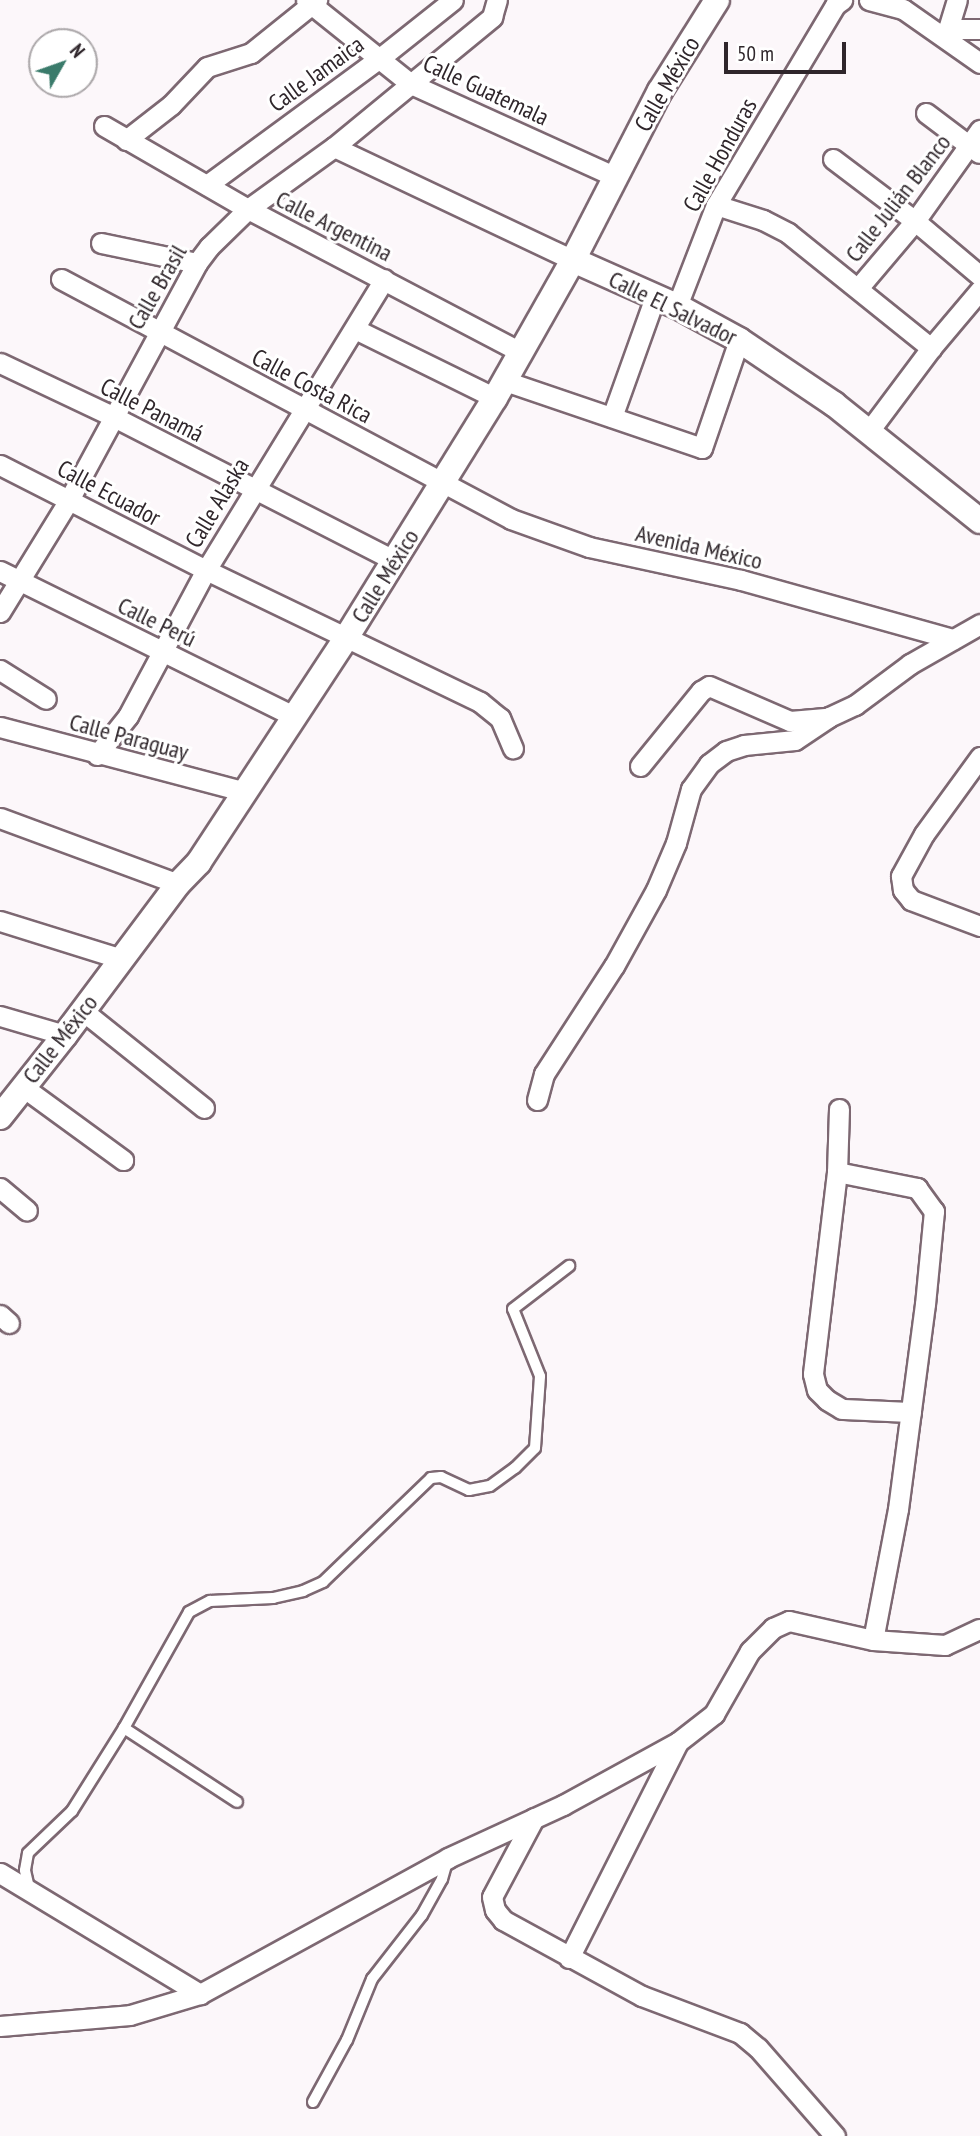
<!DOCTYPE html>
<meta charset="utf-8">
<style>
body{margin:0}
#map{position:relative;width:980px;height:2136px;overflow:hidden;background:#fcf7fa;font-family:"PT Sans Narrow",sans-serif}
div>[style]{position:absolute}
.roads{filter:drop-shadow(2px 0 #7d6872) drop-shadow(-2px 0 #7d6872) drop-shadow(0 2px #7d6872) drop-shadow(0 -2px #7d6872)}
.service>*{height:10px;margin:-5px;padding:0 5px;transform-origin:5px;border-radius:5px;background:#fff}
.minor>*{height:19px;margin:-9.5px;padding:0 9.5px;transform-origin:9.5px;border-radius:9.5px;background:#fff}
.tertiary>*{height:24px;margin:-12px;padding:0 12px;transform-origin:12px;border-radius:12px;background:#fff}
span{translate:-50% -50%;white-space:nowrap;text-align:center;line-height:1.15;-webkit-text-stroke:6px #fff;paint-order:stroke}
.street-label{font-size:24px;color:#2f262b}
.north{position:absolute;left:28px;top:28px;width:70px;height:70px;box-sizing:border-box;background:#fff;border:2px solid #aca8aa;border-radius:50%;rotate:50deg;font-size:19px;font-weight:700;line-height:28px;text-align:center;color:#2f262b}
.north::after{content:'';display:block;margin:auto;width:24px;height:32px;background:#3a7b6b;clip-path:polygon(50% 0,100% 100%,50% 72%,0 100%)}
.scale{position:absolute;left:724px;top:42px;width:122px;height:32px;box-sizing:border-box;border:4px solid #2f262b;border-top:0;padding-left:9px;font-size:21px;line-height:24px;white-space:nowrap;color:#2f262b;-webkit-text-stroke:5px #fff;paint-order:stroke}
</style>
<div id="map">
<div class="roads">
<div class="service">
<i style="left:124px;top:1728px;width:135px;rotate:33.2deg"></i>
<i style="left:29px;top:1888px;width:18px;rotate:-103deg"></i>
<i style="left:25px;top:1870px;width:17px;rotate:-80deg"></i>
<i style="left:28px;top:1853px;width:61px;rotate:-43.7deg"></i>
<i style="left:72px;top:1811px;width:98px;rotate:-57.9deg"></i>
<i style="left:124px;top:1728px;width:133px;rotate:-60.7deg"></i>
<i style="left:189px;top:1612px;width:24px;rotate:-28deg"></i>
<i style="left:210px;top:1601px;width:63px;rotate:-2.7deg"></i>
<i style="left:273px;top:1598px;width:31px;rotate:-13deg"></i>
<i style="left:303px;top:1591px;width:22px;rotate:-24deg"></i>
<i style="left:323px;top:1582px;width:150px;rotate:-43.9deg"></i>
<i style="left:431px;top:1478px;width:10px;rotate:-6deg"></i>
<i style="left:441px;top:1477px;width:31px;rotate:25deg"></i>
<i style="left:469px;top:1490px;width:21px;rotate:-11deg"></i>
<i style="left:490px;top:1486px;width:31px;rotate:-36deg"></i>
<i style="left:515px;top:1468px;width:28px;rotate:-45deg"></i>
<i style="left:535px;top:1448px;width:72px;rotate:-86deg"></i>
<i style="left:540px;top:1376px;width:72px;rotate:-111.9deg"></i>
<i style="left:513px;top:1309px;width:71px;rotate:-37.5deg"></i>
<i style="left:313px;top:2102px;width:71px;rotate:-61.3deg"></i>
<i style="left:347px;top:2040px;width:66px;rotate:-67.7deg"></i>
<i style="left:372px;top:1979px;width:81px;rotate:-52deg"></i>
<i style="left:422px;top:1915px;width:41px;rotate:-60.9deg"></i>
<i style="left:442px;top:1879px;width:22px;rotate:-74deg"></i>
</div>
<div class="minor">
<i style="left:306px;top:0;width:134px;rotate:38.7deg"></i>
<i style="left:411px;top:84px;width:225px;rotate:24.4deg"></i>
<i style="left:869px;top:0;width:35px;rotate:15deg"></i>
<i style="left:903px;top:9px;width:94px;rotate:35deg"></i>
<i style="left:948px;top:29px;width:32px"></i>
<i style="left:942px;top:34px;width:8px;rotate:-40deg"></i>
<i style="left:948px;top:29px;width:30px;rotate:-73deg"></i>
<i style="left:926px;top:113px;width:66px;rotate:37deg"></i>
<i style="left:104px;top:126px;width:166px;rotate:30deg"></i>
<i style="left:248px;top:209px;width:307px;rotate:27.7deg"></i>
<i style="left:126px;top:140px;width:57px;rotate:-37.9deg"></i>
<i style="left:171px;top:105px;width:52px;rotate:-46.5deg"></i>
<i style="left:207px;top:67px;width:46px;rotate:-17.7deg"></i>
<i style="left:251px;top:53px;width:85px;rotate:-38.8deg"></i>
<i style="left:334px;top:147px;width:264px;rotate:25.3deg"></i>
<i style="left:833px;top:159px;width:103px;rotate:37.1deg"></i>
<i style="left:915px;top:221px;width:85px;rotate:40.2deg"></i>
<i style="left:207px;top:185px;width:215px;rotate:-36.3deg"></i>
<i style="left:380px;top:58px;width:93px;rotate:-38.5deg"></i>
<i style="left:716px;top:205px;width:49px;rotate:17.7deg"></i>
<i style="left:763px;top:220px;width:28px;rotate:27deg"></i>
<i style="left:788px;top:233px;width:184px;rotate:38.8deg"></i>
<i style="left:101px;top:243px;width:98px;rotate:11.8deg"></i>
<i style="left:61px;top:279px;width:510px;rotate:28.07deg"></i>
<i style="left:511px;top:519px;width:83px;rotate:19.7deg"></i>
<i style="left:589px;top:547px;width:156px;rotate:12.2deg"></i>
<i style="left:741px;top:580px;width:220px;rotate:15.6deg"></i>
<i style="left:859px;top:287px;width:87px;rotate:-49.7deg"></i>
<i style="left:915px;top:221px;width:112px;rotate:-54.5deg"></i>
<i style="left:677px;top:306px;width:108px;rotate:-68.9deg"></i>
<i style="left:716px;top:205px;width:233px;rotate:-59.2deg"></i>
<i style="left:835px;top:5px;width:9px;rotate:-36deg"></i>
<i style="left:355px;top:329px;width:156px;rotate:26.2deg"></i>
<i style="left:0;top:363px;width:126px;rotate:25.3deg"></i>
<i style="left:114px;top:417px;width:314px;rotate:27.1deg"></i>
<i style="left:505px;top:381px;width:208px;rotate:18.8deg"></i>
<i style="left:702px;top:448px;width:114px;rotate:-71.1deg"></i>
<i style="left:612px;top:417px;width:127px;rotate:-70.3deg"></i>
<i style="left:869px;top:431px;width:104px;rotate:-53.2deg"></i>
<i style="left:931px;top:348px;width:76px;rotate:-49.8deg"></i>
<i style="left:0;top:465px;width:231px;rotate:27deg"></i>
<i style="left:206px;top:570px;width:304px;rotate:25.7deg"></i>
<i style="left:480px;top:702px;width:26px;rotate:39deg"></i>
<i style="left:500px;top:718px;width:33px;rotate:67deg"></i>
<i style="left:0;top:571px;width:327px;rotate:26.3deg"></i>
<i style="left:0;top:612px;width:134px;rotate:-58.4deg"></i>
<i style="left:70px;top:498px;width:267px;rotate:-61.6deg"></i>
<i style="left:197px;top:263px;width:20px;rotate:-53deg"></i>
<i style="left:209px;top:247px;width:54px;rotate:-44.3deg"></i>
<i style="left:248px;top:209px;width:106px;rotate:-35.8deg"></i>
<i style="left:334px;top:147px;width:205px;rotate:-39.4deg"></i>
<i style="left:492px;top:17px;width:18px;rotate:-74deg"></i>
<i style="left:0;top:670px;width:54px;rotate:32.2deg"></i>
<i style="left:0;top:727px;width:254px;rotate:14.8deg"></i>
<i style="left:97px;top:755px;width:50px;rotate:-51.5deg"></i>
<i style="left:128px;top:716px;width:166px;rotate:-61.9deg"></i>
<i style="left:206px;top:570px;width:341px;rotate:-58.5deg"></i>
<i style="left:980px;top:757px;width:95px;rotate:126deg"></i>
<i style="left:924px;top:834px;width:48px;rotate:118.7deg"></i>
<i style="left:901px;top:876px;width:14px;rotate:82deg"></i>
<i style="left:903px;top:890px;width:13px;rotate:51deg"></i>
<i style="left:911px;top:900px;width:74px;rotate:20.6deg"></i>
<i style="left:640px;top:766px;width:97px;rotate:-50.9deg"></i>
<i style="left:701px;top:691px;width:9px;rotate:-32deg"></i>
<i style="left:709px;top:686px;width:88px;rotate:23.4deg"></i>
<i style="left:790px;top:721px;width:38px;rotate:-5deg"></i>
<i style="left:0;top:818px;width:190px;rotate:20.3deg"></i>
<i style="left:0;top:921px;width:128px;rotate:17.3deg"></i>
<i style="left:83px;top:1011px;width:155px;rotate:38.7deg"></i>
<i style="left:0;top:1016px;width:68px;rotate:16.3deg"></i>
<i style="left:23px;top:1087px;width:124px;rotate:36.1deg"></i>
<i style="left:537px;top:1100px;width:27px;rotate:-75deg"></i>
<i style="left:544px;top:1074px;width:129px;rotate:-57.1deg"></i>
<i style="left:614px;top:966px;width:87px;rotate:-61.1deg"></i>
<i style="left:656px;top:890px;width:51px;rotate:-66.9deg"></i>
<i style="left:676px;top:843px;width:56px;rotate:-74.5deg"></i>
<i style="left:691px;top:789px;width:31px;rotate:-54deg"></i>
<i style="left:709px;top:764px;width:21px;rotate:-37deg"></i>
<i style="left:726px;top:751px;width:19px;rotate:-18deg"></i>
<i style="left:744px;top:745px;width:51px;rotate:-5.6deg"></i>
<i style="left:795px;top:740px;width:41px;rotate:-34.1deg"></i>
<i style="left:829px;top:717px;width:29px;rotate:-25deg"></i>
<i style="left:855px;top:705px;width:69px;rotate:-36.7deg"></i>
<i style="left:910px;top:664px;width:81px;rotate:-29.7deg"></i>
<i style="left:839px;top:1109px;width:63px;rotate:91.8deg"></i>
<i style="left:837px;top:1172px;width:203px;rotate:96.8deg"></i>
<i style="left:813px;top:1374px;width:16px;rotate:76deg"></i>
<i style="left:817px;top:1390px;width:14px;rotate:45deg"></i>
<i style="left:827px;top:1400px;width:17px;rotate:31deg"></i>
<i style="left:842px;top:1409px;width:69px;rotate:2.5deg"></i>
<i style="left:837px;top:1172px;width:82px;rotate:11.3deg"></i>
<i style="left:917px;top:1188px;width:29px;rotate:54deg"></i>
<i style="left:934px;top:1211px;width:93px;rotate:95.5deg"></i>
<i style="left:925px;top:1304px;width:207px;rotate:97.5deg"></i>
<i style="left:898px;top:1509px;width:133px;rotate:100.8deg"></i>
<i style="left:0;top:1188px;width:35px;rotate:40deg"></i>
<i style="left:0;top:1315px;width:12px;rotate:42deg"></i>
<i style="left:534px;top:1818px;width:89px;rotate:118deg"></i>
<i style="left:492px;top:1897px;width:13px;rotate:77deg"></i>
<i style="left:495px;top:1910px;width:13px;rotate:51deg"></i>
<i style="left:503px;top:1920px;width:158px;rotate:28.7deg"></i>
<i style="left:642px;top:1996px;width:105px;rotate:20.7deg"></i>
<i style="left:740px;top:2033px;width:23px;rotate:40deg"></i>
<i style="left:758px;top:2048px;width:117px;rotate:48.8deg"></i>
<i style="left:0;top:1873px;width:234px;rotate:31.2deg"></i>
<i style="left:569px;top:1958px;width:242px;rotate:-63.2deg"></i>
<i style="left:0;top:2026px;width:130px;rotate:-4.8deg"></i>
<i style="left:130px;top:2015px;width:73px;rotate:-16.7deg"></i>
<i style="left:200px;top:1994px;width:283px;rotate:-28.7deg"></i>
<i style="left:448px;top:1858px;width:127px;rotate:-24.7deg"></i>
<i style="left:563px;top:1805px;width:131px;rotate:-28.7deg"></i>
<i style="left:678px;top:1742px;width:46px;rotate:-37.9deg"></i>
<i style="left:714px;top:1714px;width:73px;rotate:-60.3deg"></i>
<i style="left:750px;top:1651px;width:33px;rotate:-45deg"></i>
<i style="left:773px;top:1628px;width:17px;rotate:-24deg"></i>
<i style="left:789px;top:1621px;width:86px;rotate:12.7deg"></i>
<i style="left:873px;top:1640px;width:72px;rotate:4deg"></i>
<i style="left:945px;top:1645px;width:38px;rotate:-25deg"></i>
</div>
<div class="tertiary">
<i style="left:573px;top:260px;width:114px;rotate:23.9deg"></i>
<i style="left:677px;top:306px;width:71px;rotate:28.7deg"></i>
<i style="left:739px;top:340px;width:115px;rotate:34deg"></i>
<i style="left:834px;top:404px;width:187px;rotate:38.7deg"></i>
<i style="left:0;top:1117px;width:105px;rotate:-51.6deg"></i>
<i style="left:65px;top:1035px;width:189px;rotate:-53.2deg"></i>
<i style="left:178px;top:884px;width:30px;rotate:-46deg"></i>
<i style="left:199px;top:862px;width:268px;rotate:-56.7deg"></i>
<i style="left:346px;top:638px;width:282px;rotate:-58.2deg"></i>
<i style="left:495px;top:398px;width:159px;rotate:-60.5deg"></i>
<i style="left:573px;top:260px;width:190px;rotate:-62.8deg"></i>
<i style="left:660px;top:91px;width:107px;rotate:-57.9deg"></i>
</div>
</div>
<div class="street-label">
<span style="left:316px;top:74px;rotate:-36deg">Calle Jamaica</span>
<span style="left:667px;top:84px;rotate:-60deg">Calle México</span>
<span style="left:486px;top:90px;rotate:25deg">Calle Guatemala</span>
<span style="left:720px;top:155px;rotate:-61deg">Calle Honduras</span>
<span style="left:898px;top:198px;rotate:-52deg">Calle Julián Blanco</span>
<span style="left:334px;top:226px;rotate:27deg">Calle Argentina</span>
<span style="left:157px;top:287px;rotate:-60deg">Calle Brasil</span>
<span style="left:673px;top:308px;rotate:26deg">Calle El Salvador</span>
<span style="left:312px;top:386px;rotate:28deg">Calle Costa Rica</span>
<span style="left:152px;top:410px;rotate:27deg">Calle Panamá</span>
<span style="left:109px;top:493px;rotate:28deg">Calle Ecuador</span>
<span style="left:217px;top:503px;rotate:-59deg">Calle Alaska</span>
<span style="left:699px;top:547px;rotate:13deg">Avenida México</span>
<span style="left:385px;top:576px;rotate:-58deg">Calle México</span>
<span style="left:157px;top:622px;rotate:26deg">Calle Perú</span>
<span style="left:129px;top:737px;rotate:15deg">Calle Paraguay</span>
<span style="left:60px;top:1039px;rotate:-52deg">Calle México</span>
</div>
<div class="north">N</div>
<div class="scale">50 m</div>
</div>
